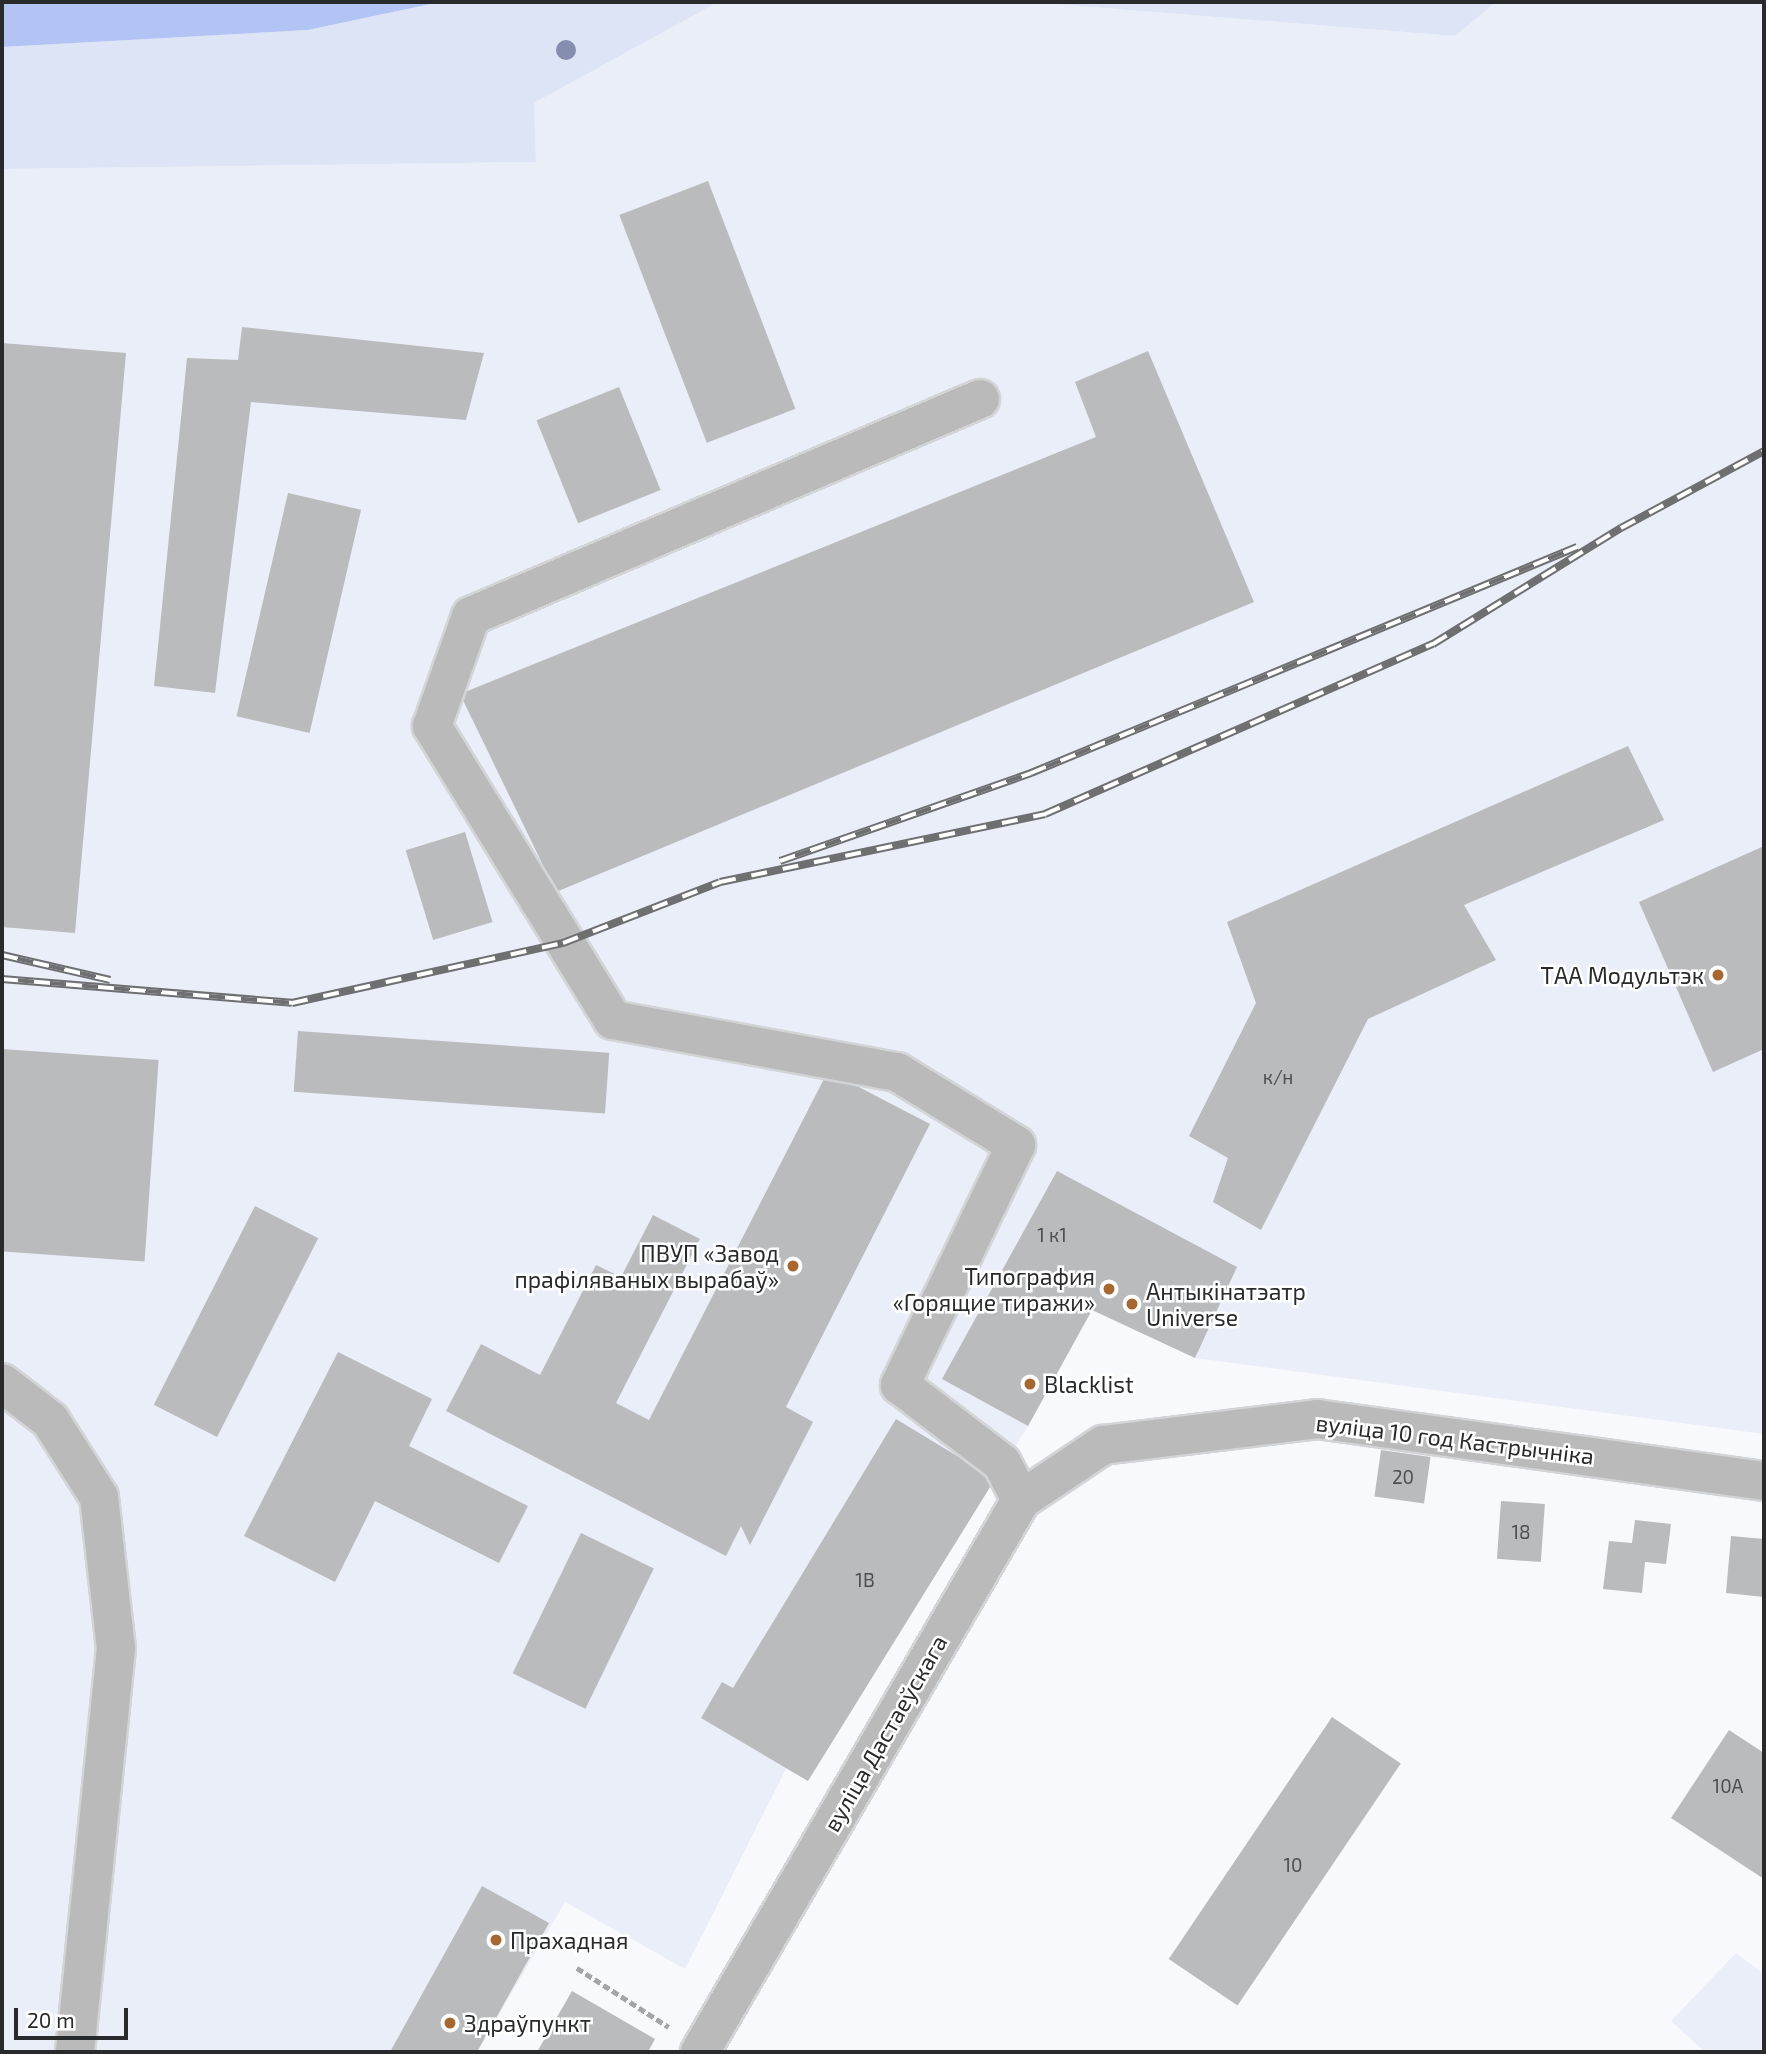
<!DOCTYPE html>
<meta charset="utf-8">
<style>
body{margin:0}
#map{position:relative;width:1766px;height:2054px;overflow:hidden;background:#f8f9fc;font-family:"Exo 2",sans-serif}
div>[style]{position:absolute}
.built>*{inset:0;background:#eaeef8}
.green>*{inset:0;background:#dce4f6}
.water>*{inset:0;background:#b2c4f4}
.building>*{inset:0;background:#b9bbbd;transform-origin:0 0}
.path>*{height:4.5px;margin-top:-2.25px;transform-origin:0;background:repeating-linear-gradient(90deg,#a4a5a7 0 7px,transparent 0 10.5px)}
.roads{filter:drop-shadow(2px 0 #d3d4d6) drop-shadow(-2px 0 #d3d4d6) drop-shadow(0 2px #d3d4d6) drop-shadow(0 -2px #d3d4d6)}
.minor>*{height:38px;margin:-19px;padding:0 19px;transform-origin:19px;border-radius:19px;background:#bababb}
.rail>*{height:8px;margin-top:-4px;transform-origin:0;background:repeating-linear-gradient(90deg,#fff 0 16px,#6e6f71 0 32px);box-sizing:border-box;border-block:2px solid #6e6f71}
.trees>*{width:20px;height:20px;margin:-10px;border-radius:50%;background:#858eaf}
.dots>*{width:19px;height:19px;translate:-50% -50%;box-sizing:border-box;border:4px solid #fff;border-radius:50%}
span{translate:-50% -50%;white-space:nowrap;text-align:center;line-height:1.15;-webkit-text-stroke:5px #fff;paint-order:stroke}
.number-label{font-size:19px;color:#4d4e50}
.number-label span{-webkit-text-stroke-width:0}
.poi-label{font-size:23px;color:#292a2b}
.right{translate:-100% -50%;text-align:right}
.left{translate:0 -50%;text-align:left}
.street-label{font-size:23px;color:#292a2b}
.frame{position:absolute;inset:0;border:4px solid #292a2b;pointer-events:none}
.scale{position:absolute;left:14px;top:2008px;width:114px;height:32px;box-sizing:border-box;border:4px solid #292a2b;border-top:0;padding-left:9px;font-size:21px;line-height:24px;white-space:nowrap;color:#292a2b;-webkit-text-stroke:5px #fff;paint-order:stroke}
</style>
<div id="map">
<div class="built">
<i style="clip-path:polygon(718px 2px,1029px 2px,1455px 36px,1496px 2px,1764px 2px,1764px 1434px,1195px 1358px,1092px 1310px,1028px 1426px,808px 1781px,786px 1769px,685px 1969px,565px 1902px,477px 2052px,2px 2052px,2px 169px,536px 162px,534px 103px)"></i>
<i style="clip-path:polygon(1736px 1953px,1764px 1974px,1764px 2052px,1705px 2052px,1671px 2021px)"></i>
</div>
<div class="green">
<i style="clip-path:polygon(440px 2px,718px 2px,534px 103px,536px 162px,2px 169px,2px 47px,308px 30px)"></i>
<i style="clip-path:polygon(1029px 2px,1496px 2px,1455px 36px)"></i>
</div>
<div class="water">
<i style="clip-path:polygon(2px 2px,440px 2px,308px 30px,2px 47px)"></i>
</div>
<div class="building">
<i style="left:708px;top:181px;width:244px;height:95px;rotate:69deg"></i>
<i style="clip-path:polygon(242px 327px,484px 353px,466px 420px,251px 402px,215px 693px,154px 686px,187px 358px,238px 360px)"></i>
<i style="clip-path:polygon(2px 343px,126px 353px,75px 933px,2px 927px)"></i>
<i style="clip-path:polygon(1148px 351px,1254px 602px,556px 892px,460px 694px,1096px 437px,1075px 382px)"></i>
<i style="left:619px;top:387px;width:111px;height:89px;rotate:68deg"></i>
<i style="left:288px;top:493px;width:75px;height:229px;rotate:13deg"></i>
<i style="clip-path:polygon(1628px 746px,1664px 820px,1464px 905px,1496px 960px,1368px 1019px,1261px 1230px,1213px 1202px,1228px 1158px,1189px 1136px,1256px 1003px,1227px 922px)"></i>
<i style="left:465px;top:832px;width:94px;height:62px;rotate:73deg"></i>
<i style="clip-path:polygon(1764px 846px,1764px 1049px,1713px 1072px,1639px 902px)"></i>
<i style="left:298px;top:1031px;width:312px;height:61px;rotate:4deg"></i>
<i style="left:2px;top:1049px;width:157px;height:202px;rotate:4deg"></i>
<i style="clip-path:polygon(828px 1071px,930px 1124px,786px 1407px,813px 1422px,750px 1545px,741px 1526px,726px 1556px,446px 1411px,481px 1344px,540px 1375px,596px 1265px,621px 1277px,653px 1215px,700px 1239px,616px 1403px,649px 1420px)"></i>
<i style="clip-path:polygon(1057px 1171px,1237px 1267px,1195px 1358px,1092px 1310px,1028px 1426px,942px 1379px)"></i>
<i style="left:255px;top:1206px;width:71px;height:223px;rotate:27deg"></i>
<i style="clip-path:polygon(338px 1352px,432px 1399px,409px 1446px,528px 1506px,499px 1563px,375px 1501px,335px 1582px,244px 1536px)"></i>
<i style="clip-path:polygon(896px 1419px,995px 1479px,808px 1781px,701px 1718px,722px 1682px,733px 1688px)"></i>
<i style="left:1381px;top:1450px;width:50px;height:47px;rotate:8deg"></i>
<i style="left:1501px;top:1501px;width:44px;height:58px;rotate:4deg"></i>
<i style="clip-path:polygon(1635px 1520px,1671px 1524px,1666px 1564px,1645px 1562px,1642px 1593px,1603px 1589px,1609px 1541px,1632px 1543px)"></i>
<i style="left:581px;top:1533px;width:81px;height:156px;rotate:26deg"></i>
<i style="clip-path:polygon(1731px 1536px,1764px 1539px,1764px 1597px,1726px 1593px)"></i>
<i style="left:1332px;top:1717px;width:83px;height:292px;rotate:34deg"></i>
<i style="clip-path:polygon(1729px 1730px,1764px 1753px,1764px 1879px,1671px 1818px)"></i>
<i style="clip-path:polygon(482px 1886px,549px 1923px,477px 2052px,390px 2052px)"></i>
<i style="clip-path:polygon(572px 1991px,655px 2039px,648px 2052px,537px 2052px)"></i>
</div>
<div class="path">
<i style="left:577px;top:1968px;width:109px;rotate:32.7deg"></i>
</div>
<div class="roads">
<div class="minor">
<i style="left:980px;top:399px;width:553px;rotate:156.91deg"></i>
<i style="left:471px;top:616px;width:117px;rotate:109.5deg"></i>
<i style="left:432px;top:726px;width:345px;rotate:58.4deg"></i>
<i style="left:613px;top:1020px;width:289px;rotate:10.4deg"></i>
<i style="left:897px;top:1072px;width:140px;rotate:31.5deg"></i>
<i style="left:1016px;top:1145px;width:267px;rotate:115.8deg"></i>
<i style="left:900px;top:1385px;width:128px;rotate:37.4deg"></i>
<i style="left:1002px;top:1463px;width:42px;rotate:62.8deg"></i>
<i style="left:2px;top:1383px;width:61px;rotate:37.6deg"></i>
<i style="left:50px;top:1420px;width:91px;rotate:57.5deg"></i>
<i style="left:99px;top:1497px;width:152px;rotate:83.6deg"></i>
<i style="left:116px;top:1648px;width:406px;rotate:95.8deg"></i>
<i style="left:700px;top:2052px;width:639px;rotate:-59.82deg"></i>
<i style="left:1021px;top:1500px;width:99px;rotate:-33.9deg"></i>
<i style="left:1103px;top:1445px;width:216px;rotate:-6.9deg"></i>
<i style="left:1317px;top:1419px;width:451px;rotate:7.9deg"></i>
</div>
</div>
<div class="rail">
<i style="left:780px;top:861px;width:266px;rotate:-19.3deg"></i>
<i style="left:1031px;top:773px;width:591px;rotate:-22.49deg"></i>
<i style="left:2px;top:955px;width:111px;rotate:13deg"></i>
<i style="left:2px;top:979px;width:291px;rotate:4.7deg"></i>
<i style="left:292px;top:1003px;width:278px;rotate:-12.5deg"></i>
<i style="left:563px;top:943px;width:168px;rotate:-21.2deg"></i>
<i style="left:720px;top:882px;width:332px;rotate:-11.8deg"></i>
<i style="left:1045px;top:814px;width:424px;rotate:-23.7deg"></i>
<i style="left:1433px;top:644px;width:221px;rotate:-31.7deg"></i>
<i style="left:1621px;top:528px;width:162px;rotate:-28.3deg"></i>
</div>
<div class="trees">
<i style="left:566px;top:50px"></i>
</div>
<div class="dots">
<i style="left:1718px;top:975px;background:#a76730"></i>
<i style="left:793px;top:1266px;background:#a76730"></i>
<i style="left:1109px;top:1289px;background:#a76730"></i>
<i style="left:1132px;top:1304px;background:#a76730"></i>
<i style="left:1030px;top:1384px;background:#a76730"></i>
<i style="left:496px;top:1940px;background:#a76730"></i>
<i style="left:450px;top:2023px;background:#a76730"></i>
</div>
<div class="number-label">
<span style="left:1278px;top:1077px">к/н</span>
<span style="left:1052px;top:1235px">1 к1</span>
<span style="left:1403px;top:1477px">20</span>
<span style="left:1521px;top:1532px">18</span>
<span style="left:865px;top:1580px">1В</span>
<span style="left:1728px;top:1786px">10А</span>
<span style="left:1293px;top:1865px">10</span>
</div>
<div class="poi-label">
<span class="right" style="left:1704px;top:975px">ТАА Модультэк</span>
<span class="right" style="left:779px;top:1266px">ПВУП «Завод<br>прафіляваных вырабаў»</span>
<span class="right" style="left:1095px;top:1289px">Типография<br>«Горящие тиражи»</span>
<span class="left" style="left:1146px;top:1304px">Антыкінатэатр<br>Universe</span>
<span class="left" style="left:1044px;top:1384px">Blacklist</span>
<span class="left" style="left:510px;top:1940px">Прахадная</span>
<span class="left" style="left:464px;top:2023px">Здраўпункт</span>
</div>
<div class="street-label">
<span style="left:1455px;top:1439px;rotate:7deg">вуліца 10 год Кастрычніка</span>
<span style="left:885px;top:1733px;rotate:-60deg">вуліца Дастаеўскага</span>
</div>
<div class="frame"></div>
<div class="scale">20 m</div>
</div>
